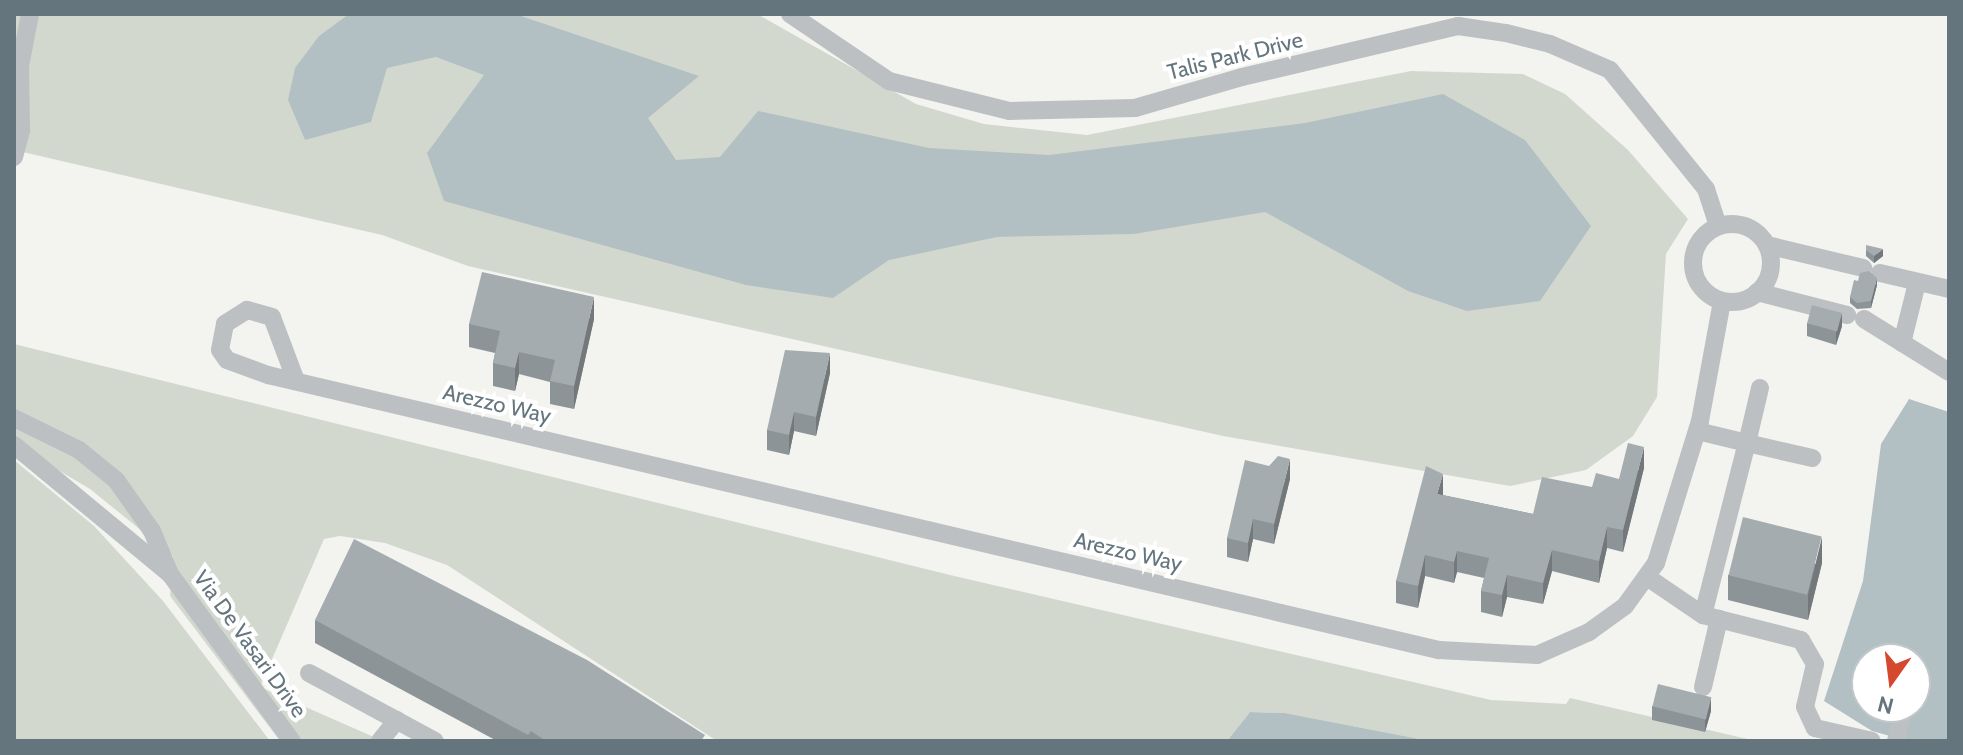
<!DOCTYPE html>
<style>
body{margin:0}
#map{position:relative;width:1963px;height:755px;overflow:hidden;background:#f3f3ef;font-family:Cabin,sans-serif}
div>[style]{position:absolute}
.green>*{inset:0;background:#d3d8cf}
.water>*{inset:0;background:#b3c0c3}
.minor>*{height:18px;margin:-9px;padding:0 9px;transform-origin:9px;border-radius:9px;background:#bcc0c3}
.minor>.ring{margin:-9px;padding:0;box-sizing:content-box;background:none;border:18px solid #bcc0c3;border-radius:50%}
.wall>*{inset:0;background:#8d9497}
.shaded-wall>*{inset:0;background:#73787b}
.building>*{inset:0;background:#a4acb0;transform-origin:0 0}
span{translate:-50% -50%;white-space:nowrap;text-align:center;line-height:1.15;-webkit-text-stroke:8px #fff;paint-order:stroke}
.street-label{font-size:22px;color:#64757e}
.frame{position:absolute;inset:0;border:16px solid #64757e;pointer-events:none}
.north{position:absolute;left:1851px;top:643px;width:80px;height:80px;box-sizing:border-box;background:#fff;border:2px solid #c1c8cb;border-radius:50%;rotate:194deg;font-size:22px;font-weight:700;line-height:32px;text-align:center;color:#64757e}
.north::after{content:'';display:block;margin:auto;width:28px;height:36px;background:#d5482e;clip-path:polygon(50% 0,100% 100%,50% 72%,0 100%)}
</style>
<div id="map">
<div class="green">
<i style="clip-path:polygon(14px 14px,757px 14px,916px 104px,984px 124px,1087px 135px,1411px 71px,1523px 74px,1565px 94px,1628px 150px,1688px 219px,1666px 254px,1657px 397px,1633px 436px,1586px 470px,1510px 486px,1223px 436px,468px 266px,382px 235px,14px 150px)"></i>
<i style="clip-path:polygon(14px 344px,950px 575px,1491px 700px,1566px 704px,1570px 698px,1756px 741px,1430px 741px,1285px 713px,1250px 712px,1227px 741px,717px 741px,447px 565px,385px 543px,340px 536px,324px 539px,260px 687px,383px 741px,280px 741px,170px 596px,173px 556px,90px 489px,14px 444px)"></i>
<i style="clip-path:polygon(14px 460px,94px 526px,163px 601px,270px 741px,14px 741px)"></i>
</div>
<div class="water">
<i style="clip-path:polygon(349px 14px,515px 14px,699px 76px,648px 118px,676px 160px,720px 157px,758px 111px,929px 148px,1049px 155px,1305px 123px,1443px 94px,1525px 140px,1591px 226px,1540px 301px,1467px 311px,1408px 291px,1265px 212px,1134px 234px,997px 237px,889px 260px,833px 298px,746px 285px,444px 201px,427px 153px,484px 75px,436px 57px,387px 68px,371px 122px,305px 140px,288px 100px,295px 68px,319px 36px)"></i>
<i style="clip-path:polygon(evenodd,1909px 399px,1949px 412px,1949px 741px,1908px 741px,1872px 731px,1824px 701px,1863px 581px,1881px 444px,1909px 399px,1867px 659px,1915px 659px,1915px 707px,1867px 707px,1867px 659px)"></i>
<i style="clip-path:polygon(1250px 712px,1285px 713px,1430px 741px,1227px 741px)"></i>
</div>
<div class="minor">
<i style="left:790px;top:14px;width:120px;rotate:34.1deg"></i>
<i style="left:889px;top:81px;width:124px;rotate:14deg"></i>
<i style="left:1009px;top:111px;width:126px;rotate:-1.4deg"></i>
<i style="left:1135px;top:108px;width:111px;rotate:-16.2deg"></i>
<i style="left:1242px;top:77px;width:222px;rotate:-13.3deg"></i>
<i style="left:1458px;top:26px;width:49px;rotate:8.3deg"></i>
<i style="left:1506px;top:33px;width:45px;rotate:14deg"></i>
<i style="left:1550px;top:44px;width:65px;rotate:23.4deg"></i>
<i style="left:1610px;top:70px;width:153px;rotate:51.1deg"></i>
<i style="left:1706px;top:189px;width:39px;rotate:72deg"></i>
<i style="left:14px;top:157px;width:28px;rotate:-75deg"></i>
<i style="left:21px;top:130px;width:64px;rotate:-90.9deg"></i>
<i style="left:20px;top:66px;width:53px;rotate:-79.1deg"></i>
<i class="ring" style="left:1693px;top:224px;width:60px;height:60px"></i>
<i style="left:1767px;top:245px;width:99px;rotate:13.5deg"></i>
<i style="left:1880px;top:273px;width:71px;rotate:13.1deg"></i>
<i style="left:1757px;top:292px;width:93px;rotate:14.3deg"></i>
<i style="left:1864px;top:319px;width:100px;rotate:31.9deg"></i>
<i style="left:1902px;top:343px;width:62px;rotate:-76deg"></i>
<i style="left:296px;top:381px;width:68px;rotate:-110.6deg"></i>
<i style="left:272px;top:317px;width:26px;rotate:-164deg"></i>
<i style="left:247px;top:310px;width:26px;rotate:148deg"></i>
<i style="left:225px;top:324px;width:26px;rotate:101deg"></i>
<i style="left:220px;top:350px;width:12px;rotate:55deg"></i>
<i style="left:227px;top:360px;width:44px;rotate:20.1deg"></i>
<i style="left:268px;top:375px;width:1203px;rotate:13.22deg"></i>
<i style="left:1439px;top:650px;width:98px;rotate:2.9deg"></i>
<i style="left:1537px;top:655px;width:57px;rotate:-23.9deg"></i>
<i style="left:1589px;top:632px;width:44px;rotate:-35.8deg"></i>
<i style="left:1625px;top:606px;width:53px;rotate:-54.2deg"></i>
<i style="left:1656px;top:563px;width:149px;rotate:-72.8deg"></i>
<i style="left:1700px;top:421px;width:122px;rotate:-79.6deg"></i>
<i style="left:1760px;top:388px;width:57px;rotate:103.3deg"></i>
<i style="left:1747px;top:443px;width:67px;rotate:13deg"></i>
<i style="left:14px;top:418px;width:72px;rotate:26.2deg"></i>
<i style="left:79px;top:450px;width:48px;rotate:39deg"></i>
<i style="left:116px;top:480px;width:62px;rotate:54.8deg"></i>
<i style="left:152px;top:531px;width:47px;rotate:67.3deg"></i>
<i style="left:170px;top:574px;width:207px;rotate:53.9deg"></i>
<i style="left:14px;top:445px;width:202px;rotate:39.6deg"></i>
<i style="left:1647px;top:577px;width:68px;rotate:34.2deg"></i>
<i style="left:1703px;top:615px;width:178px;rotate:-75.7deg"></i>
<i style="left:1747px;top:443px;width:51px;rotate:-166.5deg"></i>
<i style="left:1703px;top:615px;width:101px;rotate:14.3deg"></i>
<i style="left:1801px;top:640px;width:28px;rotate:60deg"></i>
<i style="left:1815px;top:664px;width:44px;rotate:103.1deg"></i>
<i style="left:1805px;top:707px;width:23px;rotate:65deg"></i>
<i style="left:1815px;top:728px;width:58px;rotate:12.8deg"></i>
<i style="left:309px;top:673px;width:143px;rotate:28.4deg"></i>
<i style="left:1703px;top:687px;width:70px;rotate:-76.8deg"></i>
<i style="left:380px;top:741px;width:27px;rotate:-51deg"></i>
<i style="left:1896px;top:741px;width:35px;rotate:-77deg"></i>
</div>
<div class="wall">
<i style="clip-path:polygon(1866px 250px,1883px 256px,1874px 263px,1866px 256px)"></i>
<i style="clip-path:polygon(1858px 281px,1877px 285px,1871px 308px,1857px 309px,1850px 303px,1850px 297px)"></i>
<i style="clip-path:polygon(594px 319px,574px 409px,550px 404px,550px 382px,519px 374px,515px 391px,493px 386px,493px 363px,495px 353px,469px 347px,469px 324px)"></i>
<i style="clip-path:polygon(1807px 323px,1842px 326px,1836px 345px,1807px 336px)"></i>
<i style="clip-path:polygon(830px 373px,816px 436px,794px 431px,789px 455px,767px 450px,767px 430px)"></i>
<i style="clip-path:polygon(1644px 468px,1623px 552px,1607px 548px,1599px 583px,1552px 571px,1543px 604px,1507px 597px,1502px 617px,1481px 612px,1481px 591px,1484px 578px,1457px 572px,1454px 583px,1425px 576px,1418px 608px,1396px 603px,1396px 581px,1443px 495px,1533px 514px,1592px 487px,1619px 479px)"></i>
<i style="clip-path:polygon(1290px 479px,1274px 544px,1253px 539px,1248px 562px,1227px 557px,1227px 538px)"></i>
<i style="clip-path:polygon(1822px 563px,1808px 620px,1728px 600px,1728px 575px)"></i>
<i style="clip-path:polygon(315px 620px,705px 741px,497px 741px,315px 643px)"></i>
<i style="clip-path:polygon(1652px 706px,1711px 711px,1705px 732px,1652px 720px)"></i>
</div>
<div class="shaded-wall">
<i style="clip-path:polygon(1883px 249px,1883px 256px,1874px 263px,1874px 256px)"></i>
<i style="clip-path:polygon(1877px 278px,1877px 285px,1871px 308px,1871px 301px)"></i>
<i style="clip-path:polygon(594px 297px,594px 319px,574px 409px,574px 386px)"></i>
<i style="clip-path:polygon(1842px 313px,1842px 326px,1836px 345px,1836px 331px)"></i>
<i style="clip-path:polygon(519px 352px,519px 374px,515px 391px,515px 368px)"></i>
<i style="clip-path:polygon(830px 353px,830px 373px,816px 436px,816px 417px)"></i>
<i style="clip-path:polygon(794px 412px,794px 431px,789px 455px,789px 435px)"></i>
<i style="clip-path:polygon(1644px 447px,1644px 468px,1623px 552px,1623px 530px)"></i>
<i style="clip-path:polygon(1290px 459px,1290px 479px,1274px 544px,1274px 524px)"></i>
<i style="clip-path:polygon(1443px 474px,1443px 496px,1437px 494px)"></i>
<i style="clip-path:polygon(1253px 519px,1253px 539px,1248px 562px,1248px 543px)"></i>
<i style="clip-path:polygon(1607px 527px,1607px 548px,1599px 583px,1599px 561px)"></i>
<i style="clip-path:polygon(1822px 537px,1822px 563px,1808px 620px,1808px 595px)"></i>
<i style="clip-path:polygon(1552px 550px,1552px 571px,1543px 604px,1543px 583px)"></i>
<i style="clip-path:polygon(1457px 551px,1457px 572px,1454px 583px,1454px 562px)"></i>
<i style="clip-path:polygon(1425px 555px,1425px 576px,1418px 608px,1418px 586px)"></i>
<i style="clip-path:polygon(1507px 575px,1507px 597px,1502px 617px,1502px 595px)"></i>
<i style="clip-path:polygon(1711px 697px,1711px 711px,1705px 732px,1705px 719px)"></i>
</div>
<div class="building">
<i style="clip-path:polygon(1866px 245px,1883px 249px,1874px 256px,1866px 250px)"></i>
<i style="clip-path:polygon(1869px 271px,1877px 278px,1871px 301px,1857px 303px,1850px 297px,1854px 280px,1858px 281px,1860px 273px)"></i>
<i style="clip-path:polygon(482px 272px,594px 297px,574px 386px,550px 381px,555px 360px,519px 352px,515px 368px,493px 363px,500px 331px,469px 324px)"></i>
<i style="left:1812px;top:305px;width:31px;height:19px;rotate:15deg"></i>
<i style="clip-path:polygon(785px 350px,830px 353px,816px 417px,794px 412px,789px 435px,767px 430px)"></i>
<i style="clip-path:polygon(1628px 443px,1644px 447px,1623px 530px,1607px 527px,1599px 561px,1552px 550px,1543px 583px,1507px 575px,1502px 595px,1481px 591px,1489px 558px,1457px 551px,1454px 562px,1425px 555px,1418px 586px,1396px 581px,1426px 466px,1443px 474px,1437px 494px,1533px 514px,1542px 477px,1592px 487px,1596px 473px,1619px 479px)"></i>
<i style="clip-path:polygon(1278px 456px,1290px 459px,1274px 524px,1253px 519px,1248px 543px,1227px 538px,1245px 460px,1269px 466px)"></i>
<i style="left:1743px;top:517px;width:81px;height:60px;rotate:14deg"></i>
<i style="clip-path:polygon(354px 539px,587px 660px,705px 735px,701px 741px,546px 741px,531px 731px,528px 735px,315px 620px)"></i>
<i style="left:1658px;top:684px;width:55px;height:23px;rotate:14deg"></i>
</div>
<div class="street-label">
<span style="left:1235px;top:56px;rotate:-14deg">Talis Park Drive</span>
<span style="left:497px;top:404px;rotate:13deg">Arezzo Way</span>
<span style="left:1128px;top:552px;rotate:13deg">Arezzo Way</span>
<span style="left:250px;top:644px;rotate:54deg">Via De Vasari Drive</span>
</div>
<div class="frame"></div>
<div class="north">N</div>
</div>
